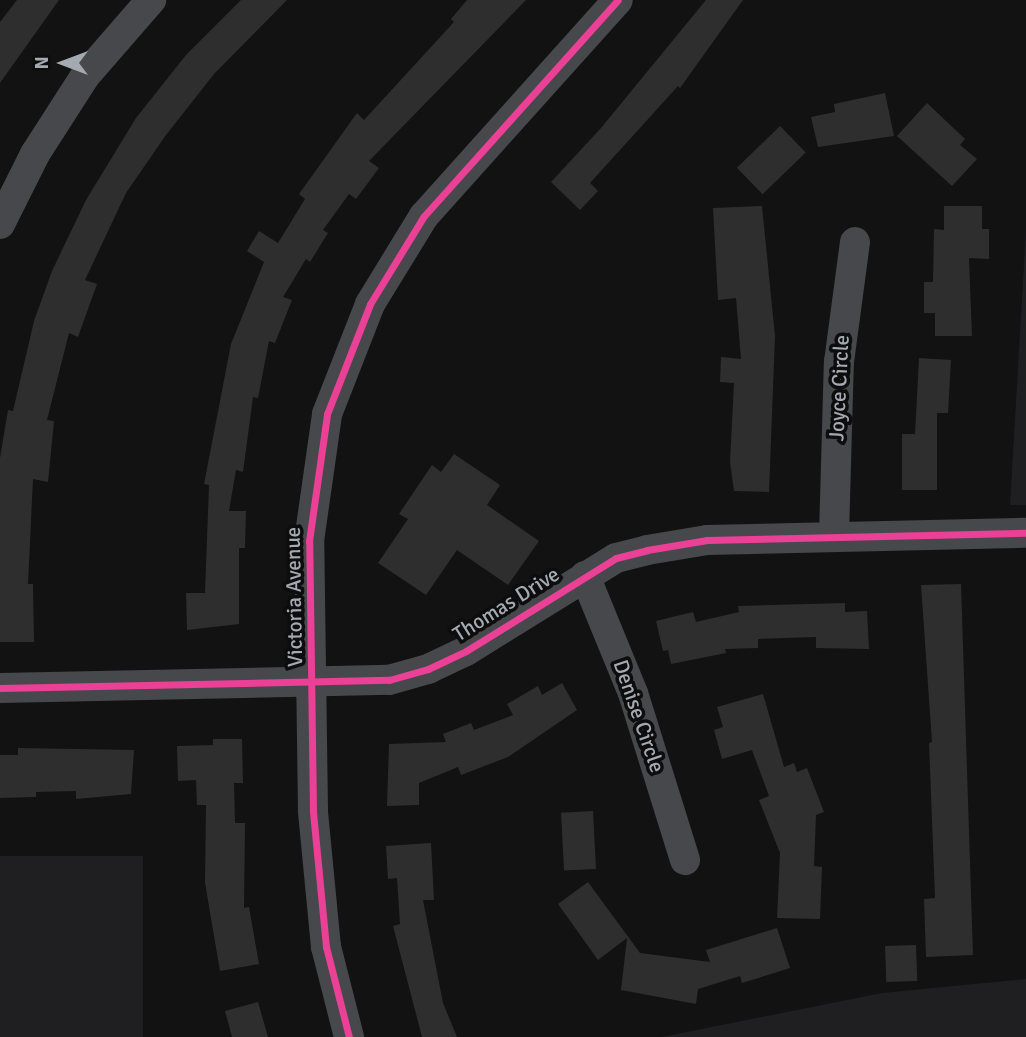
<!DOCTYPE html>
<style>
body{margin:0}
#map{position:relative;width:1026px;height:1037px;overflow:hidden;background:#121213;font-family:Signika,sans-serif}
div>[style]{position:absolute}
.built>*{inset:0;background:#1f1f21;transform-origin:0 0}
.building>*{inset:0;background:#2e2e2f;transform-origin:0 0}
.minor>*{height:30px;margin:-15px;padding:0 15px;transform-origin:15px;border-radius:15px;background:#47484b}
.cycleway>*{height:7px;margin:-3.5px;padding:0 3.5px;transform-origin:3.5px;border-radius:3.5px;background:#ea4096}
span{translate:-50% -50%;white-space:nowrap;text-align:center;line-height:1.15;-webkit-text-stroke:7px #0d0d0e;paint-order:stroke}
.street-label{font-size:21px;color:#a4aab2}
.north{position:absolute;left:28px;top:28px;width:70px;height:70px;-webkit-text-stroke:5px #0d0d0e;paint-order:stroke;rotate:270deg;font-size:19px;font-weight:700;line-height:28px;text-align:center;color:#a4aab2}
.north::after{content:'';display:block;margin:auto;width:24px;height:32px;background:#a4aab2;clip-path:polygon(50% 0,100% 100%,50% 72%,0 100%)}
</style>
<div id="map">
<div class="built">
<i style="clip-path:polygon(1026px 230px,1026px 505px,1010px 505px)"></i>
<i style="left:0;top:856px;width:143px;height:181px"></i>
<i style="clip-path:polygon(1026px 979px,1026px 1037px,662px 1037px,882px 993px)"></i>
</div>
<div class="building">
<i style="clip-path:polygon(17px 0,59px 0,0 83px,0 22px)"></i>
<i style="clip-path:polygon(241px 0,287px 0,214px 74px,166px 135px,126px 193px,85px 280px,97px 284px,78px 337px,69px 333px,47px 420px,54px 421px,48px 482px,33px 479px,28px 584px,33px 584px,34px 642px,0 642px,0 458px,8px 410px,13px 411px,34px 321px,52px 271px,86px 200px,136px 118px,186px 55px)"></i>
<i style="clip-path:polygon(467px 0,526px 0,369px 161px,379px 168px,356px 199px,349px 194px,323px 230px,328px 233px,310px 262px,306px 259px,283px 297px,292px 300px,275px 343px,269px 341px,258px 398px,253px 397px,243px 472px,236px 470px,229px 511px,246px 511px,245px 548px,239px 548px,239px 624px,187px 630px,186px 593px,205px 593px,209px 485px,204px 484px,231px 344px,264px 262px,247px 251px,259px 231px,278px 243px,305px 199px,299px 194px,357px 113px,364px 120px,454px 22px,451px 19px)"></i>
<i style="clip-path:polygon(706px 0,743px 0,680px 88px,678px 86px,590px 183px,598px 191px,580px 210px,551px 182px,601px 128px)"></i>
<i style="clip-path:polygon(885px 93px,894px 136px,818px 147px,811px 117px,835px 112px,834px 104px)"></i>
<i style="clip-path:polygon(927px 103px,965px 139px,960px 145px,977px 159px,952px 186px,897px 136px)"></i>
<i style="left:780px;top:126px;width:37px;height:60px;rotate:46deg"></i>
<i style="clip-path:polygon(762px 206px,775px 336px,769px 492px,734px 491px,730px 462px,734px 383px,720px 382px,721px 357px,741px 359px,736px 298px,718px 300px,713px 208px)"></i>
<i style="clip-path:polygon(944px 206px,982px 206px,982px 229px,989px 229px,989px 259px,969px 258px,972px 336px,935px 336px,935px 313px,924px 313px,924px 282px,933px 282px,934px 229px,944px 230px)"></i>
<i style="clip-path:polygon(919px 358px,951px 360px,948px 413px,937px 413px,937px 490px,902px 490px,902px 434px,915px 434px)"></i>
<i style="clip-path:polygon(454px 454px,500px 485px,487px 505px,539px 541px,508px 585px,457px 550px,426px 595px,378px 563px,408px 519px,399px 514px,432px 465px,441px 472px)"></i>
<i style="clip-path:polygon(961px 584px,973px 955px,926px 957px,924px 899px,935px 898px,929px 743px,932px 742px,921px 585px)"></i>
<i style="clip-path:polygon(845px 603px,845px 612px,867px 611px,869px 649px,816px 648px,816px 637px,758px 639px,758px 648px,725px 649px,726px 653px,671px 664px,668px 650px,663px 651px,656px 621px,693px 612px,696px 622px,739px 612px,738px 606px)"></i>
<i style="clip-path:polygon(562px 683px,577px 710px,508px 757px,461px 775px,458px 767px,419px 783px,419px 805px,387px 806px,389px 744px,446px 742px,443px 734px,471px 723px,474px 730px,513px 715px,507px 704px,538px 686px,542px 695px)"></i>
<i style="clip-path:polygon(763px 694px,784px 767px,794px 763px,797px 772px,807px 768px,824px 812px,816px 815px,814px 866px,822px 867px,820px 919px,777px 918px,780px 853px,759px 800px,769px 796px,752px 750px,722px 759px,714px 730px,723px 727px,717px 707px)"></i>
<i style="clip-path:polygon(213px 739px,242px 739px,243px 783px,234px 783px,235px 823px,245px 823px,244px 908px,249px 907px,259px 964px,220px 971px,205px 883px,206px 805px,197px 805px,196px 780px,178px 781px,177px 746px,213px 745px)"></i>
<i style="clip-path:polygon(18px 748px,134px 750px,131px 794px,76px 799px,76px 791px,36px 792px,36px 797px,0 798px,0 755px,18px 755px)"></i>
<i style="left:593px;top:811px;width:58px;height:32px;rotate:87deg"></i>
<i style="clip-path:polygon(431px 843px,434px 900px,423px 900px,443px 1003px,457px 1037px,422px 1037px,393px 926px,400px 924px,397px 878px,388px 879px,386px 846px)"></i>
<i style="clip-path:polygon(588px 882px,640px 953px,710px 962px,706px 950px,777px 928px,790px 968px,742px 983px,740px 976px,698px 989px,696px 1004px,621px 990px,627px 938px,598px 960px,558px 904px)"></i>
<i style="left:916px;top:945px;width:36px;height:31px;rotate:88deg"></i>
<i style="clip-path:polygon(258px 1002px,268px 1037px,232px 1037px,225px 1011px)"></i>
</div>
<div class="minor">
<i style="left:0;top:224px;width:78px;rotate:-63.4deg"></i>
<i style="left:35px;top:154px;width:93px;rotate:-57.3deg"></i>
<i style="left:85px;top:76px;width:101px;rotate:-49deg"></i>
<i style="left:834px;top:536px;width:174px;rotate:-88.4deg"></i>
<i style="left:839px;top:362px;width:121px;rotate:-82.4deg"></i>
<i style="left:585px;top:576px;width:126px;rotate:67.7deg"></i>
<i style="left:633px;top:693px;width:175px;rotate:72.7deg"></i>
<i style="left:0;top:688px;width:389px;rotate:-1.2deg"></i>
<i style="left:389px;top:680px;width:41px;rotate:-15.8deg"></i>
<i style="left:428px;top:669px;width:42px;rotate:-25.3deg"></i>
<i style="left:466px;top:651px;width:176px;rotate:-31.8deg"></i>
<i style="left:616px;top:558px;width:32px;rotate:-14deg"></i>
<i style="left:647px;top:550px;width:61px;rotate:-9.5deg"></i>
<i style="left:707px;top:540px;width:319px;rotate:-1.3deg"></i>
<i style="left:349px;top:1037px;width:93px;rotate:-104.3deg"></i>
<i style="left:326px;top:947px;width:137px;rotate:-95.5deg"></i>
<i style="left:313px;top:811px;width:270px;rotate:-90.8deg"></i>
<i style="left:309px;top:541px;width:128px;rotate:-81.9deg"></i>
<i style="left:327px;top:414px;width:118px;rotate:-68.6deg"></i>
<i style="left:370px;top:304px;width:103px;rotate:-58.5deg"></i>
<i style="left:424px;top:216px;width:290px;rotate:-48.1deg"></i>
</div>
<div class="cycleway">
<i style="left:0;top:688px;width:389px;rotate:-1.2deg"></i>
<i style="left:389px;top:680px;width:41px;rotate:-15.8deg"></i>
<i style="left:428px;top:669px;width:42px;rotate:-25.3deg"></i>
<i style="left:466px;top:651px;width:176px;rotate:-31.8deg"></i>
<i style="left:616px;top:558px;width:32px;rotate:-14deg"></i>
<i style="left:647px;top:550px;width:61px;rotate:-9.5deg"></i>
<i style="left:707px;top:540px;width:319px;rotate:-1.3deg"></i>
<i style="left:349px;top:1037px;width:93px;rotate:-104.3deg"></i>
<i style="left:326px;top:947px;width:137px;rotate:-95.5deg"></i>
<i style="left:313px;top:811px;width:270px;rotate:-90.8deg"></i>
<i style="left:309px;top:541px;width:128px;rotate:-81.9deg"></i>
<i style="left:327px;top:414px;width:118px;rotate:-68.6deg"></i>
<i style="left:370px;top:304px;width:103px;rotate:-58.5deg"></i>
<i style="left:424px;top:216px;width:290px;rotate:-48.1deg"></i>
</div>
<div class="street-label">
<span style="left:839px;top:388px;rotate:-87deg">Joyce Circle</span>
<span style="left:294px;top:597px;rotate:-91deg">Victoria Avenue</span>
<span style="left:506px;top:604px;rotate:-32deg">Thomas Drive</span>
<span style="left:639px;top:716px;rotate:71deg">Denise Circle</span>
</div>
<div class="north">N</div>
</div>
